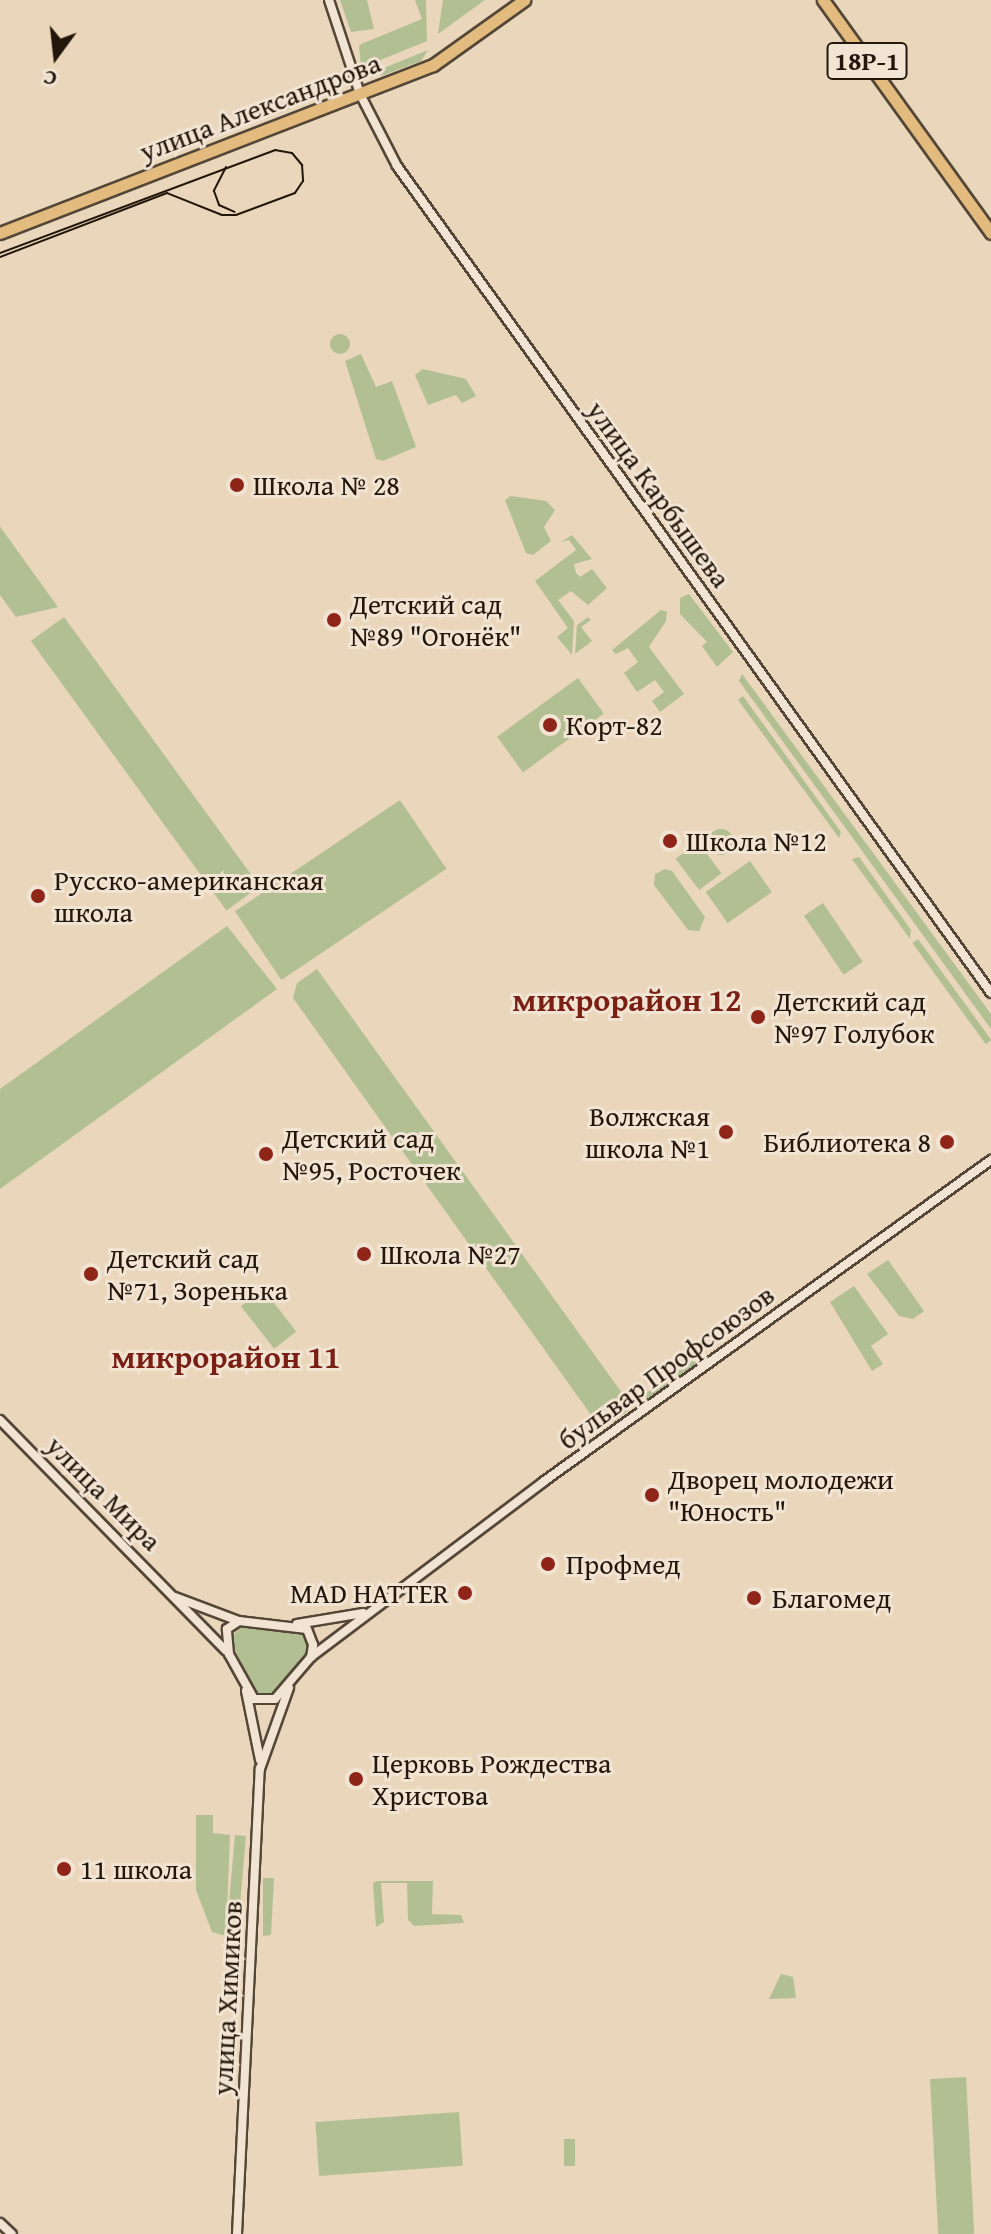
<!DOCTYPE html>
<meta charset="utf-8">
<style>
body{margin:0}
#map{position:relative;width:991px;height:2234px;overflow:hidden;background:#e9d6bb;font-family:"Gentium Book Plus",serif}
div>[style]{position:absolute}
.green>*{inset:0;background:#b2bf93;transform-origin:0 0}
.round{border-radius:50%}
.roads{filter:drop-shadow(2px 0 #544737) drop-shadow(-2px 0 #544737) drop-shadow(0 2px #544737) drop-shadow(0 -2px #544737)}
.minor>*{height:8px;margin:-4px;padding:0 4px;transform-origin:4px;border-radius:4px;background:#f1e4d3}
.major>*{height:11px;margin:-5.5px;padding:0 5.5px;transform-origin:5.5px;border-radius:5.5px;background:#e4bb7e}
.tram>*{height:2px;margin:-1px;padding:0 1px;transform-origin:1px;border-radius:1px;background:#23170b}
.dots>*{width:22px;height:22px;translate:-50% -50%;box-sizing:border-box;border:4px solid #f1e4d3;border-radius:50%}
span{translate:-50% -50%;white-space:nowrap;text-align:center;line-height:1.15;-webkit-text-stroke:6px #f1e4d3;paint-order:stroke}
.shield-label span{padding:2px 6px;background:#f1e4d3;border:2px solid;border-radius:6px;-webkit-text-stroke-width:0}
.shield-label{font-size:26px;color:#23170b;font-weight:700}
.street-label{font-size:28px;color:#23170b}
.poi-label{font-size:28px;color:#23170b}
.left{translate:0 -50%;text-align:left}
.right{translate:-100% -50%;text-align:right}
.quarter-label{font-size:32px;color:#7a1f14;font-weight:700}
.north{position:absolute;left:16px;top:16px;width:80px;height:80px;-webkit-text-stroke:6px #f1e4d3;paint-order:stroke;rotate:195deg;font-size:22px;font-weight:700;line-height:32px;text-align:center;color:#23170b}
.north::after{content:'';display:block;margin:auto;width:28px;height:36px;background:#23170b;clip-path:polygon(50% 0,100% 100%,50% 72%,0 100%)}
</style>
<div id="map">
<div class="green">
<i style="clip-path:polygon(340px 0,367px 0,374px 29px,351px 32px)"></i>
<i style="clip-path:polygon(415px 0,426px 0,427px 41px,361px 68px,359px 45px,422px 19px)"></i>
<i style="clip-path:polygon(443px 0,485px 0,438px 34px)"></i>
<i style="clip-path:polygon(428px 50px,421px 61px,381px 76px,379px 70px)"></i>
<i style="clip-path:polygon(291px 101px,291px 108px,266px 119px,259px 113px)"></i>
<i class="round" style="left:330px;top:334px;width:20px;height:20px"></i>
<i style="clip-path:polygon(361px 354px,376px 387px,392px 381px,416px 447px,383px 461px,376px 459px,345px 361px)"></i>
<i style="clip-path:polygon(423px 369px,466px 379px,476px 396px,462px 403px,456px 395px,428px 405px,415px 375px)"></i>
<i style="clip-path:polygon(511px 496px,546px 501px,555px 510px,544px 527px,551px 541px,533px 555px,526px 553px,505px 500px)"></i>
<i style="clip-path:polygon(0 526px,1px 528px,58px 607px,16px 617px,0 595px)"></i>
<i style="clip-path:polygon(572px 535px,592px 559px,574px 564px,576px 573px,580px 577px,592px 569px,607px 588px,588px 605px,571px 591px,558px 600px,574px 621px,572px 655px,557px 637px,568px 628px,535px 581px,576px 550px,569px 540px,561px 542px)"></i>
<i style="clip-path:polygon(689px 594px,733px 652px,717px 667px,702px 646px,707px 642px,680px 614px,680px 598px)"></i>
<i style="clip-path:polygon(661px 610px,667px 612px,666px 621px,649px 647px,684px 694px,660px 712px,652px 701px,664px 692px,655px 680px,637px 692px,624px 673px,638px 662px,628px 648px,616px 654px,612px 650px)"></i>
<i style="left:64px;top:617px;width:333px;height:41px;rotate:54deg"></i>
<i style="clip-path:polygon(588px 617px,591px 620px,581px 627px,592px 641px,575px 654px,577px 625px)"></i>
<i style="clip-path:polygon(742px 674px,991px 1014px,991px 1029px,739px 681px)"></i>
<i style="left:578px;top:678px;width:44px;height:100px;rotate:54deg"></i>
<i style="clip-path:polygon(743px 696px,841px 832px,839px 838px,738px 700px)"></i>
<i style="left:400px;top:800px;width:83px;height:199px;rotate:56deg"></i>
<i class="round" style="left:708px;top:829px;width:26px;height:26px"></i>
<i style="left:698px;top:842px;width:39px;height:28px;rotate:53deg"></i>
<i style="clip-path:polygon(859px 857px,911px 930px,910px 939px,852px 859px)"></i>
<i style="left:750px;top:861px;width:38px;height:54px;rotate:55deg"></i>
<i style="clip-path:polygon(665px 869px,672px 871px,705px 917px,699px 931px,688px 930px,654px 885px,655px 874px)"></i>
<i style="left:823px;top:903px;width:71px;height:23px;rotate:56deg"></i>
<i style="clip-path:polygon(227px 926px,277px 989px,0 1189px,0 1089px)"></i>
<i style="left:918px;top:939px;width:125px;height:7px;rotate:54deg"></i>
<i style="clip-path:polygon(317px 969px,632px 1407px,614px 1422px,596px 1422px,293px 998px,297px 983px)"></i>
<i style="clip-path:polygon(888px 1260px,924px 1311px,913px 1319px,899px 1316px,867px 1274px)"></i>
<i style="clip-path:polygon(854px 1286px,888px 1334px,871px 1346px,883px 1364px,872px 1371px,830px 1302px)"></i>
<i style="left:263px;top:1289px;width:54px;height:28px;rotate:52deg"></i>
<i style="clip-path:polygon(692px 1361px,699px 1363px,639px 1404px,639px 1398px)"></i>
<i style="clip-path:polygon(242px 1627px,306px 1634px,308px 1652px,271px 1697px,256px 1692px,233px 1646px,233px 1635px)"></i>
<i style="clip-path:polygon(196px 1815px,213px 1815px,213px 1833px,230px 1835px,226px 1936px,212px 1932px,196px 1890px)"></i>
<i style="left:235px;top:1835px;width:11px;height:74px;rotate:5deg"></i>
<i style="clip-path:polygon(263px 1878px,274px 1878px,271px 1935px,263px 1936px)"></i>
<i style="clip-path:polygon(377px 1881px,433px 1881px,432px 1914px,461px 1915px,464px 1923px,414px 1926px,408px 1920px,407px 1883px,381px 1883px,384px 1922px,376px 1927px,373px 1883px)"></i>
<i style="clip-path:polygon(781px 1974px,793px 1977px,796px 1998px,769px 1999px)"></i>
<i style="left:966px;top:2077px;width:157px;height:36px;rotate:87deg"></i>
<i style="left:459px;top:2112px;width:54px;height:144px;rotate:86deg"></i>
<i style="left:564px;top:2139px;width:11px;height:27px"></i>
</div>
<div class="roads">
<div class="minor">
<i style="left:329px;top:0;width:99px;rotate:71.7deg"></i>
<i style="left:360px;top:94px;width:81px;rotate:62.8deg"></i>
<i style="left:397px;top:166px;width:1018px;rotate:54.31deg"></i>
<i style="left:0;top:1420px;width:323px;rotate:45.6deg"></i>
<i style="left:175px;top:1597px;width:68px;rotate:20.6deg"></i>
<i style="left:239px;top:1621px;width:68px;rotate:6.7deg"></i>
<i style="left:307px;top:1629px;width:17px;rotate:69deg"></i>
<i style="left:313px;top:1645px;width:12px;rotate:99deg"></i>
<i style="left:311px;top:1657px;width:55px;rotate:130.6deg"></i>
<i style="left:275px;top:1699px;width:21px;rotate:180deg"></i>
<i style="left:254px;top:1699px;width:51px;rotate:-119.1deg"></i>
<i style="left:229px;top:1654px;width:25px;rotate:-95deg"></i>
<i style="left:227px;top:1629px;width:14px;rotate:-34deg"></i>
<i style="left:297px;top:1624px;width:67px;rotate:-9.5deg"></i>
<i style="left:311px;top:1657px;width:291px;rotate:-37deg"></i>
<i style="left:543px;top:1482px;width:552px;rotate:-35.71deg"></i>
<i style="left:246px;top:1691px;width:70px;rotate:78.5deg"></i>
<i style="left:0;top:2223px;width:16px;rotate:43deg"></i>
<i style="left:237px;top:2234px;width:466px;rotate:-87.2deg"></i>
<i style="left:260px;top:1769px;width:86px;rotate:-70.3deg"></i>
</div>
<div class="major">
<i style="left:823px;top:0;width:287px;rotate:54.2deg"></i>
<i style="left:0;top:233px;width:464px;rotate:-21.2deg"></i>
<i style="left:433px;top:65px;width:112px;rotate:-35.5deg"></i>
</div>
</div>
<div class="tram">
<i style="left:226px;top:167px;width:27px;rotate:117deg"></i>
<i style="left:214px;top:191px;width:15px;rotate:70deg"></i>
<i style="left:219px;top:205px;width:17px;rotate:24deg"></i>
<i style="left:0;top:253px;width:294px;rotate:-20.5deg"></i>
<i style="left:275px;top:150px;width:17px;rotate:10deg"></i>
<i style="left:292px;top:153px;width:16px;rotate:50deg"></i>
<i style="left:302px;top:165px;width:16px;rotate:86deg"></i>
<i style="left:303px;top:181px;width:14px;rotate:124deg"></i>
<i style="left:295px;top:193px;width:63px;rotate:159.6deg"></i>
<i style="left:236px;top:215px;width:14px;rotate:180deg"></i>
<i style="left:222px;top:215px;width:59px;rotate:-158.2deg"></i>
<i style="left:167px;top:193px;width:179px;rotate:159deg"></i>
</div>
<div class="dots">
<i style="left:237px;top:485px;background:#8f2418"></i>
<i style="left:334px;top:620px;background:#8f2418"></i>
<i style="left:550px;top:725px;background:#8f2418"></i>
<i style="left:670px;top:841px;background:#8f2418"></i>
<i style="left:38px;top:896px;background:#8f2418"></i>
<i style="left:758px;top:1017px;background:#8f2418"></i>
<i style="left:726px;top:1132px;background:#8f2418"></i>
<i style="left:947px;top:1142px;background:#8f2418"></i>
<i style="left:266px;top:1154px;background:#8f2418"></i>
<i style="left:364px;top:1254px;background:#8f2418"></i>
<i style="left:91px;top:1274px;background:#8f2418"></i>
<i style="left:652px;top:1495px;background:#8f2418"></i>
<i style="left:548px;top:1564px;background:#8f2418"></i>
<i style="left:465px;top:1593px;background:#8f2418"></i>
<i style="left:754px;top:1598px;background:#8f2418"></i>
<i style="left:356px;top:1779px;background:#8f2418"></i>
<i style="left:64px;top:1869px;background:#8f2418"></i>
</div>
<div class="shield-label">
<span style="left:867px;top:61px">18Р-1</span>
</div>
<div class="street-label">
<span style="left:260px;top:107px;rotate:-21deg">улица Александрова</span>
<span style="left:659px;top:494px;rotate:54deg">улица Карбышева</span>
<span style="left:666px;top:1367px;rotate:-36deg">бульвар Профсоюзов</span>
<span style="left:104px;top:1493px;rotate:45deg">улица Мира</span>
<span style="left:227px;top:1998px;rotate:-87deg">улица Химиков</span>
</div>
<div class="poi-label">
<span class="left" style="left:253px;top:485px">Школа № 28</span>
<span class="left" style="left:350px;top:620px">Детский сад<br>№89 "Огонёк"</span>
<span class="left" style="left:566px;top:725px">Корт-82</span>
<span class="left" style="left:686px;top:841px">Школа №12</span>
<span class="left" style="left:54px;top:896px">Русско-американская<br>школа</span>
<span class="left" style="left:774px;top:1017px">Детский сад<br>№97 Голубок</span>
<span class="right" style="left:710px;top:1132px">Волжская<br>школа №1</span>
<span class="left" style="left:282px;top:1154px">Детский сад<br>№95, Росточек</span>
<span class="right" style="left:931px;top:1142px">Библиотека 8</span>
<span class="left" style="left:380px;top:1254px">Школа №27</span>
<span class="left" style="left:107px;top:1274px">Детский сад<br>№71, Зоренька</span>
<span class="left" style="left:668px;top:1495px">Дворец молодежи<br>"Юность"</span>
<span class="left" style="left:566px;top:1564px">Профмед</span>
<span class="right" style="left:449px;top:1593px">MAD HATTER</span>
<span class="left" style="left:772px;top:1598px">Благомед</span>
<span class="left" style="left:372px;top:1779px">Церковь Рождества<br>Христова</span>
<span class="left" style="left:80px;top:1869px">11 школа</span>
</div>
<div class="quarter-label">
<span style="left:627px;top:1000px">микрорайон 12</span>
<span style="left:226px;top:1357px">микрорайон 11</span>
</div>
<div class="north">С</div>
</div>
